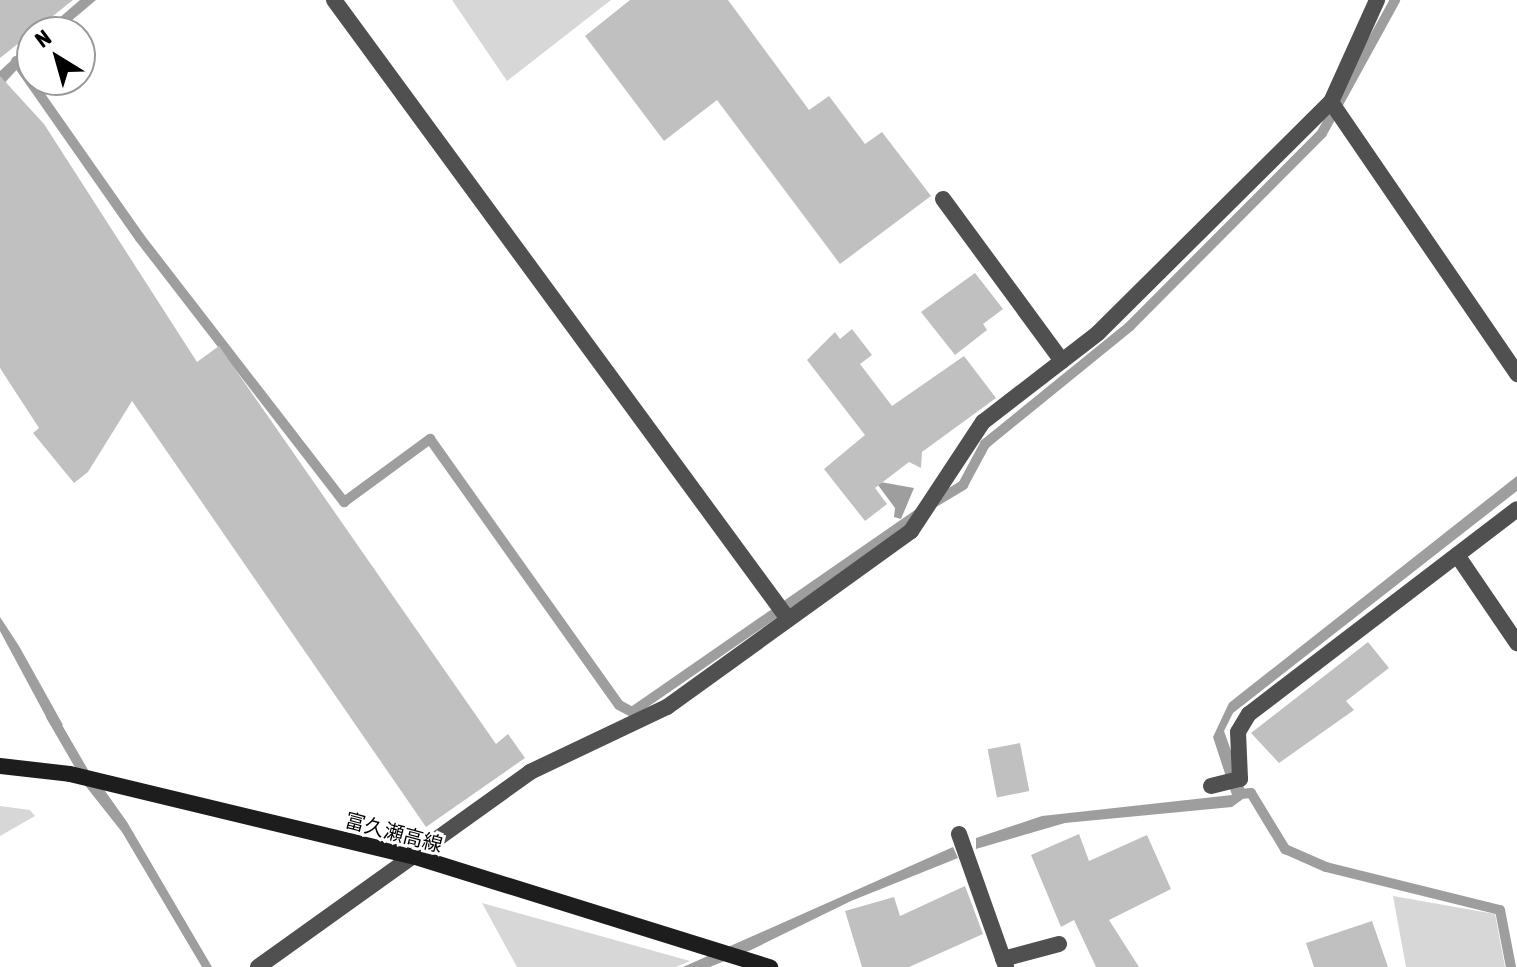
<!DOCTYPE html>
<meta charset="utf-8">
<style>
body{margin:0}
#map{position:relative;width:1517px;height:967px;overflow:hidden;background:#fff;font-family:"Asap Condensed","Noto Sans JP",sans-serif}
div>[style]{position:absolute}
.green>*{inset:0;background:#d7d7d7}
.water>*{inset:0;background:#9e9e9e}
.stream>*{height:10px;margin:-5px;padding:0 5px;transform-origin:5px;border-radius:5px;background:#9e9e9e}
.building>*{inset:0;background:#c0c0c0;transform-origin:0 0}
.service>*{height:16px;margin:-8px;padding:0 8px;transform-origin:8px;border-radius:8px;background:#505050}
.minor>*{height:16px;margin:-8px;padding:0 8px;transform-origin:8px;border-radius:8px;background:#505050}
.secondary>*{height:16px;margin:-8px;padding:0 8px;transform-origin:8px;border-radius:8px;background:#1d1d1d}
span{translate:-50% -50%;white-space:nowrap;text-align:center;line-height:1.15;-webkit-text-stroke:6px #fff;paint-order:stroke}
.street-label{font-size:20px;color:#000}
.north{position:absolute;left:16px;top:16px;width:80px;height:80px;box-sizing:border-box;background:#fff;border:2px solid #999;border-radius:50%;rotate:323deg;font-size:22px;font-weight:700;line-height:32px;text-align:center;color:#000}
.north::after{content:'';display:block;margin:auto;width:28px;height:36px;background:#000;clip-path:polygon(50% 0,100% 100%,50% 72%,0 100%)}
</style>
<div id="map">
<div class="green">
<i style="clip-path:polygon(452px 0,611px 0,507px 81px)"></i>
<i style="clip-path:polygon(0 806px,30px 810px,35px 816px,0 836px)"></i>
<i style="clip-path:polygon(1393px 896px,1495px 914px,1505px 967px,1406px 967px)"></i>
<i style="clip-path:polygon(482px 903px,690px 961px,676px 967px,517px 967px)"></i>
</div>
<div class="water">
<i style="clip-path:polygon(80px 0,96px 0,58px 32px,43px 32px)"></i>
<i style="clip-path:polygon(32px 41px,32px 53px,0 88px,0 71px)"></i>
<i style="clip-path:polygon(1517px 476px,1517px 491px,1233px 713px,1224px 731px,1247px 796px,1232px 807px,1065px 823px,976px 849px,976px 838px,1042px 816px,1232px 795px,1213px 737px,1229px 703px)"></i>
<i style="clip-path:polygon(875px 481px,914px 488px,901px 519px,894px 517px,895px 508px)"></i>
<i style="clip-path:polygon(0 617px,19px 646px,63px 725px,51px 726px,0 631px)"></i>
<i style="clip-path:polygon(93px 774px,127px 822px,212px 967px,202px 967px,122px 832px,84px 784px)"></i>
<i style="clip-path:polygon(953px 847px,958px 858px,851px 901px,751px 950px,710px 967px,683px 967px)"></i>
</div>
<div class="stream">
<i style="left:16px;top:61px;width:216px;rotate:55deg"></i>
<i style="left:140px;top:238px;width:334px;rotate:52.3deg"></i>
<i style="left:344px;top:502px;width:107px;rotate:-36.2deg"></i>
<i style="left:430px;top:439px;width:326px;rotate:54.6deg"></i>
<i style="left:619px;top:705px;width:15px;rotate:28deg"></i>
<i style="left:632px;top:712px;width:349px;rotate:-34.7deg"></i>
<i style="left:935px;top:502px;width:33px;rotate:-31deg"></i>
<i style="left:963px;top:485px;width:47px;rotate:-61.8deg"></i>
<i style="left:985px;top:444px;width:187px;rotate:-39.1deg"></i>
<i style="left:1130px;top:326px;width:272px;rotate:-45.1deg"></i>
<i style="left:1322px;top:133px;width:152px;rotate:-61.2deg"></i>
<i style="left:51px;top:716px;width:72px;rotate:59.9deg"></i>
<i style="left:1241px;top:794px;width:10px;rotate:-6deg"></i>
<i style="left:1251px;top:793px;width:66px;rotate:58.7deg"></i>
<i style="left:1285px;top:849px;width:45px;rotate:23.7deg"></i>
<i style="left:1326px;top:867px;width:179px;rotate:13.9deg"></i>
<i style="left:1500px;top:910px;width:58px;rotate:79.1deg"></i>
</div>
<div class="building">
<i style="clip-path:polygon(0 0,73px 0,0 58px)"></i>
<i style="clip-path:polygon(630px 0,728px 0,809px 110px,829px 96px,865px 144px,882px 132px,931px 196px,840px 264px,717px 100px,664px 141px,585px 36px)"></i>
<i style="clip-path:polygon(0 76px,44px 124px,197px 362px,219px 346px,496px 744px,508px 734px,525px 758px,426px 827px,132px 401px,88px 472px,74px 483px,33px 433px,39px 428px,0 368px)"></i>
<i style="clip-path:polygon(975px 273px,1003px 309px,983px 324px,987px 330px,955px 355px,921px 312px)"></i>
<i style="clip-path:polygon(852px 329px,872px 355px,860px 364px,892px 406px,964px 356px,996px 398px,922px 452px,921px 468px,909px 462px,875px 488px,887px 504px,865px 521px,824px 469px,865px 435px,807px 360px,835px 332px,840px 339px)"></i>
<i style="clip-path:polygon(1368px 642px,1389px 668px,1346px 701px,1354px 710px,1279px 763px,1251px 733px)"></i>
<i style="left:1020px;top:743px;width:49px;height:33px;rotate:79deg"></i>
<i style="clip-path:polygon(1079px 834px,1089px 861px,1147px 835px,1171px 889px,1109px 920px,1139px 967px,1096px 967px,1074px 920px,1061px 927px,1031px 855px)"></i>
<i style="clip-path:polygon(965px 886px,983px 934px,909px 967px,862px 967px,845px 911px,894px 897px,900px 916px)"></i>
<i style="clip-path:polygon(1372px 921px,1388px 967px,1314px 967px,1306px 943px)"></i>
</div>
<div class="service">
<i style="left:334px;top:0;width:768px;rotate:53.74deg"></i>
</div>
<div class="minor">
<i style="left:1331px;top:102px;width:330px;rotate:55.6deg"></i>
<i style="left:943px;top:199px;width:201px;rotate:53.7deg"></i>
<i style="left:1457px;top:555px;width:107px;rotate:55.7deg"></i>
<i style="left:1211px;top:786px;width:30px;rotate:-14deg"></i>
<i style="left:1240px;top:779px;width:47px;rotate:-92.4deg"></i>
<i style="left:1238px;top:732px;width:21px;rotate:-59deg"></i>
<i style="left:1249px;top:714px;width:337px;rotate:-37.4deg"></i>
<i style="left:959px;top:834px;width:141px;rotate:70.5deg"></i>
<i style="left:1003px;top:959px;width:58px;rotate:-15deg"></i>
<i style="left:258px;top:967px;width:335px;rotate:-35.6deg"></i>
<i style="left:530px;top:772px;width:152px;rotate:-25.4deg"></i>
<i style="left:667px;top:707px;width:301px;rotate:-35.8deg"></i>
<i style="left:911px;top:531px;width:131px;rotate:-56.6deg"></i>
<i style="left:983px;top:422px;width:145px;rotate:-37.7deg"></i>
<i style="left:1098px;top:333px;width:328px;rotate:-44.8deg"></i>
<i style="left:1331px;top:102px;width:112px;rotate:-65.7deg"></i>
</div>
<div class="secondary">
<i style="left:0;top:766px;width:70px;rotate:6.5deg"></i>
<i style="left:70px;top:774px;width:356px;rotate:13.5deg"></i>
<i style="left:416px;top:857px;width:371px;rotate:17.3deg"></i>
</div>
<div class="street-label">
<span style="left:394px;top:832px;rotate:15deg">富久瀬高線</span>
</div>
<div class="north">N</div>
</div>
